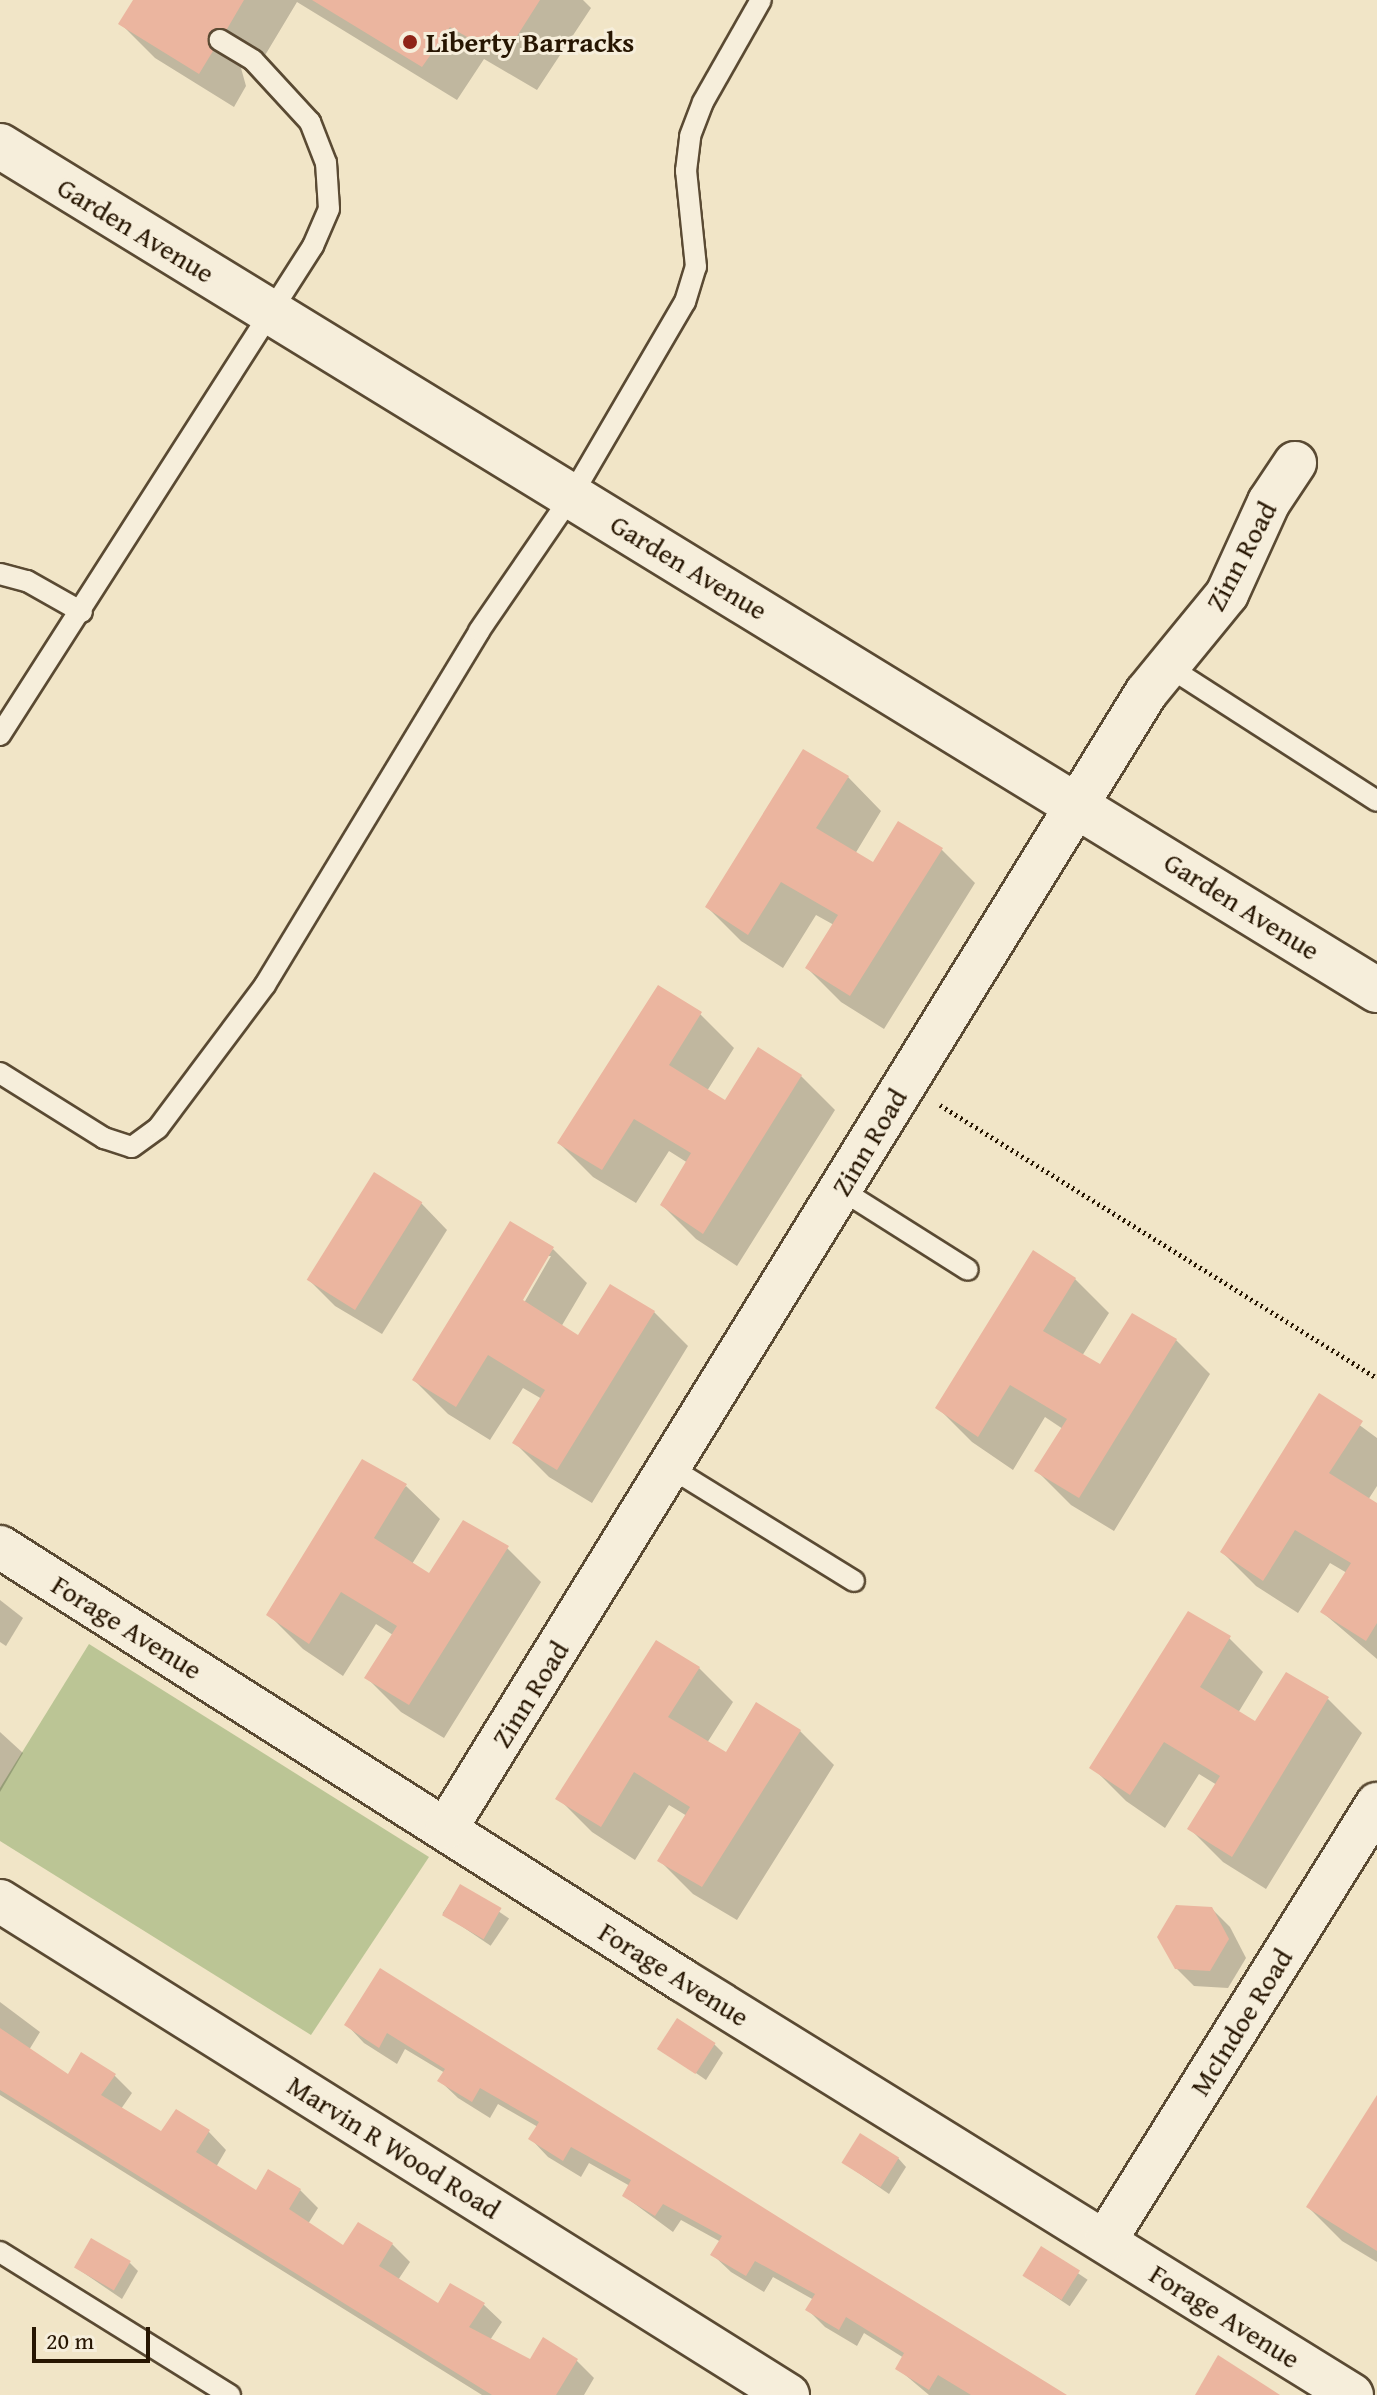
<!DOCTYPE html>
<style>
body{margin:0}
#map{position:relative;width:1377px;height:2395px;overflow:hidden;background:#f1e5c7;font-family:"Gentium Book Plus",serif}
div>[style]{position:absolute}
.green>*{inset:0;background:#bbc595}
.shadow>*{inset:0;background:#0003;transform-origin:0 0}
.building>*{inset:0;background:#ebb59f;transform-origin:0 0}
.path>*{height:5px;margin-top:-2.5px;transform-origin:0;background:repeating-linear-gradient(90deg,#271602 0 2px,transparent 0 6px)}
.roads{filter:drop-shadow(2px 0 #5a4a33) drop-shadow(-2px 0 #5a4a33) drop-shadow(0 2px #5a4a33) drop-shadow(0 -2px #5a4a33)}
.service>*{height:20px;margin:-10px;padding:0 10px;transform-origin:10px;border-radius:10px;background:#f6eedb}
.minor>*{height:42px;margin:-21px;padding:0 21px;transform-origin:21px;border-radius:21px;background:#f6eedb}
.tertiary>*{height:44px;margin:-22px;padding:0 22px;transform-origin:22px;border-radius:22px;background:#f6eedb}
.dots>*{width:22px;height:22px;translate:-50% -50%;box-sizing:border-box;border:4px solid #f6eedb;border-radius:50%}
span{translate:-50% -50%;white-space:nowrap;text-align:center;line-height:1.15;-webkit-text-stroke:6px #f6eedb;paint-order:stroke}
.poi-label{font-size:28px;color:#271602;font-weight:700}
.left{translate:0 -50%;text-align:left}
.street-label{font-size:28px;color:#271602}
.scale{position:absolute;left:32px;top:2327px;width:118px;height:36px;box-sizing:border-box;border:4px solid #271602;border-top:0;padding-left:10px;font-size:24px;line-height:28px;white-space:nowrap;color:#271602;-webkit-text-stroke:6px #f6eedb;paint-order:stroke}
</style>
<div id="map">
<div class="green">
<i style="clip-path:polygon(89px 1644px,429px 1857px,311px 2035px,0 1841px,0 1788px)"></i>
</div>
<div class="shadow">
<i style="clip-path:polygon(135px 0,583px 0,591px 8px,537px 90px,484px 59px,457px 100px,297px 2px,261px 62px,241px 68px,246px 86px,234px 107px,155px 58px,121px 24px)"></i>
<i style="clip-path:polygon(848px 777px,881px 811px,855px 854px,873px 865px,941px 849px,975px 883px,884px 1029px,841px 1002px,807px 968px,834px 925px,816px 915px,783px 968px,741px 941px,707px 907px)"></i>
<i style="clip-path:polygon(700px 1014px,734px 1048px,707px 1091px,725px 1103px,801px 1076px,835px 1110px,737px 1266px,696px 1239px,662px 1205px,688px 1163px,669px 1151px,636px 1203px,593px 1177px,559px 1143px)"></i>
<i style="clip-path:polygon(421px 1203px,447px 1230px,382px 1334px,335px 1306px,309px 1280px)"></i>
<i style="clip-path:polygon(evenodd,553px 1249px,587px 1283px,561px 1327px,579px 1338px,654px 1312px,688px 1346px,592px 1503px,549px 1477px,515px 1443px,542px 1399px,523px 1388px,490px 1440px,448px 1414px,414px 1380px,553px 1249px,547px 1256px,551px 1256px,520px 1310px,517px 1308px,547px 1256px)"></i>
<i style="clip-path:polygon(1033px 1253px,1075px 1279px,1109px 1313px,1082px 1356px,1100px 1367px,1176px 1340px,1210px 1374px,1114px 1531px,1071px 1505px,1037px 1471px,1063px 1429px,1045px 1417px,1013px 1470px,972px 1442px,938px 1408px)"></i>
<i style="clip-path:polygon(1320px 1396px,1377px 1438px,1377px 1486px,1368px 1500px,1377px 1505px,1377px 1659px,1322px 1612px,1347px 1573px,1330px 1563px,1298px 1613px,1256px 1586px,1222px 1552px)"></i>
<i style="clip-path:polygon(406px 1486px,440px 1519px,412px 1564px,430px 1576px,507px 1548px,541px 1582px,444px 1738px,401px 1712px,367px 1678px,393px 1635px,376px 1624px,343px 1676px,303px 1649px,269px 1615px)"></i>
<i style="clip-path:polygon(0 1600px,23px 1618px,6px 1646px,0 1642px)"></i>
<i style="clip-path:polygon(1229px 1638px,1263px 1672px,1238px 1713px,1255px 1724px,1328px 1699px,1362px 1733px,1266px 1889px,1223px 1862px,1189px 1828px,1217px 1785px,1199px 1774px,1165px 1828px,1126px 1801px,1092px 1767px)"></i>
<i style="clip-path:polygon(699px 1668px,733px 1702px,707px 1743px,726px 1755px,800px 1731px,834px 1765px,737px 1920px,693px 1894px,659px 1860px,687px 1816px,669px 1805px,635px 1860px,592px 1832px,558px 1798px)"></i>
<i style="clip-path:polygon(0 1732px,23px 1753px,0 1792px)"></i>
<i style="left:461px;top:1886px;width:58px;height:33px;rotate:34deg"></i>
<i style="clip-path:polygon(1212px 1909px,1230px 1927px,1246px 1958px,1228px 1988px,1194px 1986px,1176px 1968px)"></i>
<i style="clip-path:polygon(380px 1971px,1063px 2395px,929px 2395px,897px 2368px,904px 2358px,864px 2333px,857px 2346px,825px 2327px,808px 2310px,814px 2300px,773px 2277px,764px 2292px,731px 2272px,713px 2255px,721px 2242px,681px 2220px,673px 2232px,624px 2196px,630px 2186px,589px 2163px,581px 2177px,548px 2157px,531px 2139px,538px 2127px,498px 2104px,490px 2118px,458px 2098px,440px 2081px,445px 2073px,405px 2049px,397px 2064px,364px 2043px,347px 2025px)"></i>
<i style="clip-path:polygon(0 2002px,40px 2032px,29px 2050px,69px 2077px,114px 2075px,132px 2093px,121px 2109px,162px 2134px,209px 2132px,226px 2150px,216px 2167px,257px 2192px,300px 2190px,318px 2208px,308px 2224px,344px 2248px,392px 2244px,410px 2262px,398px 2280px,439px 2306px,451px 2286px,484px 2305px,502px 2322px,490px 2340px,531px 2361px,576px 2360px,594px 2378px,584px 2395px,482px 2395px,0 2095px)"></i>
<i style="clip-path:polygon(714px 2044px,723px 2053px,706px 2080px,660px 2048px)"></i>
<i style="clip-path:polygon(1377px 2098px,1377px 2262px,1342px 2241px,1308px 2207px)"></i>
<i style="clip-path:polygon(898px 2158px,906px 2167px,889px 2194px,844px 2163px)"></i>
<i style="left:1042px;top:2249px;width:55px;height:32px;rotate:34deg"></i>
<i style="clip-path:polygon(130px 2263px,138px 2271px,122px 2299px,75px 2267px)"></i>
</div>
<div class="building">
<i style="clip-path:polygon(133px 0,244px 0,227px 29px,209px 34px,213px 51px,199px 74px,118px 24px)"></i>
<i style="clip-path:polygon(312px 0,540px 0,503px 58px,450px 27px,422px 67px)"></i>
<i style="clip-path:polygon(803px 749px,849px 776px,816px 828px,873px 862px,898px 821px,943px 848px,850px 996px,805px 968px,838px 915px,781px 882px,748px 935px,705px 907px)"></i>
<i style="clip-path:polygon(658px 985px,702px 1012px,669px 1065px,725px 1100px,758px 1047px,802px 1075px,703px 1234px,660px 1205px,691px 1153px,634px 1119px,602px 1170px,557px 1143px)"></i>
<i style="left:374px;top:1172px;width:57px;height:127px;rotate:32deg"></i>
<i style="clip-path:polygon(510px 1221px,554px 1247px,523px 1300px,578px 1335px,610px 1284px,655px 1311px,557px 1470px,512px 1443px,545px 1390px,488px 1355px,456px 1407px,412px 1380px)"></i>
<i style="clip-path:polygon(1033px 1250px,1076px 1278px,1043px 1331px,1100px 1364px,1132px 1313px,1177px 1339px,1079px 1498px,1034px 1471px,1067px 1419px,1010px 1385px,978px 1437px,935px 1408px)"></i>
<i style="clip-path:polygon(1319px 1393px,1363px 1421px,1329px 1473px,1377px 1503px,1377px 1623px,1366px 1641px,1320px 1612px,1351px 1563px,1295px 1530px,1263px 1581px,1220px 1552px)"></i>
<i style="clip-path:polygon(362px 1459px,407px 1484px,374px 1538px,429px 1573px,463px 1520px,509px 1546px,409px 1705px,364px 1678px,397px 1626px,341px 1592px,309px 1644px,266px 1615px)"></i>
<i style="clip-path:polygon(1188px 1611px,1231px 1636px,1200px 1687px,1255px 1721px,1286px 1672px,1329px 1697px,1232px 1857px,1187px 1829px,1220px 1776px,1164px 1742px,1130px 1795px,1089px 1768px)"></i>
<i style="clip-path:polygon(656px 1640px,700px 1667px,668px 1717px,726px 1752px,756px 1702px,801px 1730px,702px 1887px,657px 1861px,690px 1807px,634px 1772px,601px 1827px,555px 1799px)"></i>
<i style="left:460px;top:1884px;width:48px;height:36px;rotate:30deg"></i>
<i style="clip-path:polygon(1176px 1905px,1212px 1907px,1229px 1939px,1210px 1971px,1175px 1969px,1157px 1937px)"></i>
<i style="clip-path:polygon(380px 1968px,799px 2230px,1067px 2395px,971px 2395px,938px 2375px,929px 2390px,895px 2369px,904px 2353px,846px 2317px,839px 2330px,805px 2310px,815px 2294px,755px 2261px,746px 2276px,710px 2255px,722px 2236px,663px 2204px,655px 2216px,622px 2196px,631px 2180px,571px 2147px,563px 2161px,528px 2139px,539px 2122px,480px 2088px,472px 2102px,437px 2081px,445px 2069px,387px 2033px,379px 2048px,344px 2025px)"></i>
<i style="left:677px;top:2018px;width:46px;height:37px;rotate:33deg"></i>
<i style="clip-path:polygon(0 2028px,68px 2074px,81px 2052px,116px 2074px,101px 2095px,161px 2131px,176px 2109px,210px 2130px,196px 2152px,256px 2190px,268px 2169px,301px 2189px,289px 2209px,343px 2245px,358px 2222px,393px 2243px,379px 2266px,438px 2303px,450px 2283px,485px 2303px,469px 2327px,530px 2359px,543px 2337px,578px 2359px,556px 2395px,492px 2395px,0 2090px)"></i>
<i style="clip-path:polygon(1377px 2095px,1377px 2251px,1306px 2207px)"></i>
<i style="left:860px;top:2133px;width:46px;height:35px;rotate:32deg"></i>
<i style="left:91px;top:2238px;width:46px;height:34px;rotate:30deg"></i>
<i style="left:1041px;top:2246px;width:46px;height:35px;rotate:32deg"></i>
<i style="clip-path:polygon(1218px 2355px,1280px 2395px,1195px 2395px)"></i>
</div>
<div class="path">
<i style="left:940px;top:1105px;width:515px;rotate:31.99deg"></i>
</div>
<div class="roads">
<div class="service">
<i style="left:0;top:574px;width:28px;rotate:15deg"></i>
<i style="left:27px;top:581px;width:63px;rotate:29.4deg"></i>
<i style="left:1169px;top:667px;width:247px;rotate:32.8deg"></i>
<i style="left:0;top:735px;width:581px;rotate:-57.38deg"></i>
<i style="left:313px;top:246px;width:40px;rotate:-66.6deg"></i>
<i style="left:329px;top:209px;width:46px;rotate:-93.7deg"></i>
<i style="left:326px;top:163px;width:44px;rotate:-111.3deg"></i>
<i style="left:310px;top:122px;width:84px;rotate:-132.6deg"></i>
<i style="left:253px;top:60px;width:39px;rotate:-149deg"></i>
<i style="left:0;top:1073px;width:123px;rotate:32deg"></i>
<i style="left:104px;top:1138px;width:29px;rotate:18deg"></i>
<i style="left:132px;top:1147px;width:32px;rotate:-36deg"></i>
<i style="left:158px;top:1128px;width:179px;rotate:-53.2deg"></i>
<i style="left:265px;top:985px;width:414px;rotate:-58.8deg"></i>
<i style="left:479px;top:631px;width:165px;rotate:-55.6deg"></i>
<i style="left:572px;top:495px;width:224px;rotate:-59.7deg"></i>
<i style="left:685px;top:302px;width:37px;rotate:-73deg"></i>
<i style="left:696px;top:267px;width:97px;rotate:-95.9deg"></i>
<i style="left:686px;top:171px;width:35px;rotate:-83deg"></i>
<i style="left:690px;top:136px;width:36px;rotate:-69deg"></i>
<i style="left:703px;top:102px;width:117px;rotate:-60.4deg"></i>
<i style="left:840px;top:1189px;width:151px;rotate:32.3deg"></i>
<i style="left:671px;top:1468px;width:215px;rotate:31.7deg"></i>
<i style="left:0;top:2252px;width:271px;rotate:31.9deg"></i>
</div>
<div class="minor">
<i style="left:0;top:1547px;width:808px;rotate:32.41deg"></i>
<i style="left:682px;top:1980px;width:788px;rotate:31.77deg"></i>
<i style="left:447px;top:1827px;width:1332px;rotate:-58.35deg"></i>
<i style="left:1146px;top:693px;width:128px;rotate:-50.7deg"></i>
<i style="left:1227px;top:594px;width:101px;rotate:-65.5deg"></i>
<i style="left:1269px;top:502px;width:47px;rotate:-56.3deg"></i>
<i style="left:0;top:1901px;width:930px;rotate:32.08deg"></i>
<i style="left:1105px;top:2241px;width:515px;rotate:-58.1deg"></i>
</div>
<div class="tertiary">
<i style="left:0;top:146px;width:1615px;rotate:31.51deg"></i>
</div>
</div>
<div class="dots">
<i style="left:410px;top:42px;background:#8f2418"></i>
</div>
<div class="poi-label">
<span class="left" style="left:426px;top:42px">Liberty Barracks</span>
</div>
<div class="street-label">
<span style="left:136px;top:230px;rotate:31deg">Garden Avenue</span>
<span style="left:1241px;top:556px;rotate:-62deg">Zinn Road</span>
<span style="left:689px;top:567px;rotate:31deg">Garden Avenue</span>
<span style="left:1242px;top:906px;rotate:32deg">Garden Avenue</span>
<span style="left:869px;top:1142px;rotate:-59deg">Zinn Road</span>
<span style="left:127px;top:1627px;rotate:32deg">Forage Avenue</span>
<span style="left:530px;top:1694px;rotate:-58deg">Zinn Road</span>
<span style="left:674px;top:1974px;rotate:32deg">Forage Avenue</span>
<span style="left:1241px;top:2022px;rotate:-58deg">McIndoe Road</span>
<span style="left:394px;top:2147px;rotate:32deg">Marvin R Wood Road</span>
<span style="left:1225px;top:2316px;rotate:32deg">Forage Avenue</span>
</div>
<div class="scale">20 m</div>
</div>
